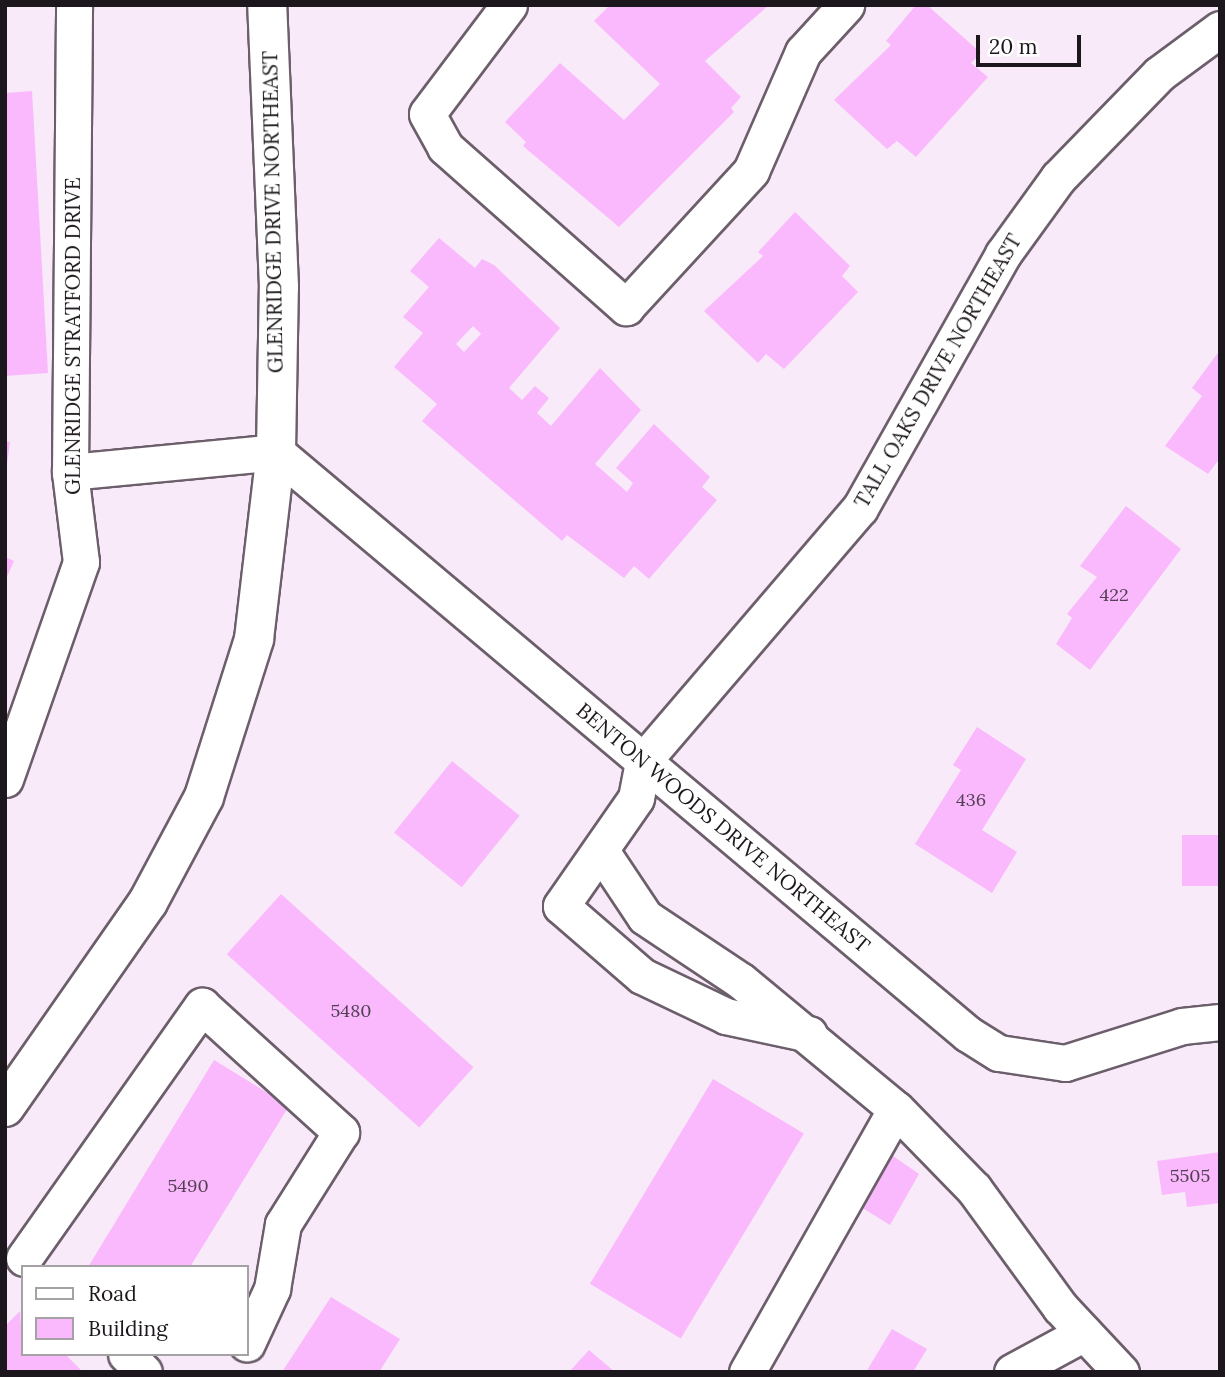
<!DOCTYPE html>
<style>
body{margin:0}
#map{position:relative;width:1225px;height:1377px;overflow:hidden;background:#f8eaf8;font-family:Lora,serif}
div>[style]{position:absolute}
.building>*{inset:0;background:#fab9fd;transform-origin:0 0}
.roads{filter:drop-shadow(2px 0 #6c5f6b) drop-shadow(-2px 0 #6c5f6b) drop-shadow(0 2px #6c5f6b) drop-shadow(0 -2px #6c5f6b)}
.minor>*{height:35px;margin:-17.5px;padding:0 17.5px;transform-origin:17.5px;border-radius:17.5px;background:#fff}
.major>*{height:38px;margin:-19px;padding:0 19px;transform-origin:19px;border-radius:19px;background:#fff}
span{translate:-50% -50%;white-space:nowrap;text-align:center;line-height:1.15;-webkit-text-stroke:5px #fff;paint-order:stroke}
.number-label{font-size:18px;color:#544054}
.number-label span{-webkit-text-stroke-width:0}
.street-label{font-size:21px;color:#1c171c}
.frame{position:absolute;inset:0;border:7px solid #1c171c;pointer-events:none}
.legend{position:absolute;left:21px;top:1265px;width:228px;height:91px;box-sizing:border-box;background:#fff;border:2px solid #a4a2a4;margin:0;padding:9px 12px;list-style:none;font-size:21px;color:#1c171c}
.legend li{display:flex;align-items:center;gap:14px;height:35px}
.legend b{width:35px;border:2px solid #a4a2a4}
.scale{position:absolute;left:976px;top:35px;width:105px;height:32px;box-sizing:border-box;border:4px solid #1c171c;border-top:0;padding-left:9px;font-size:21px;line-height:24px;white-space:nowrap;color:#1c171c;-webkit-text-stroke:5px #fff;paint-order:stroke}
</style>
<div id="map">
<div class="building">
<i style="clip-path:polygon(610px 5px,769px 5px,705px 61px,741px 97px,731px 108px,734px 112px,619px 227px,523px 146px,526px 142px,505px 122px,560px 63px,624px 120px,660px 84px,594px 21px)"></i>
<i style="clip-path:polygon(916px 5px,927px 5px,981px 53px,971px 63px,988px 77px,916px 157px,897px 141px,887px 149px,834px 100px,891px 45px,886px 41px)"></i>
<i style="clip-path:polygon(32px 91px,48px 373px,5px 376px,5px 93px)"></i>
<i style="clip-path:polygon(795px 212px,850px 266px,842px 276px,858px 292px,784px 369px,766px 354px,758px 363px,704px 311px,763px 256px,758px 252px)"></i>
<i style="clip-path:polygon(evenodd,439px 238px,475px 268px,482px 259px,494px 265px,560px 328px,509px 388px,522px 400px,535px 386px,549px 398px,537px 413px,551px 426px,600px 368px,641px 410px,595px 464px,627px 492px,633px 483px,616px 468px,654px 424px,710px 477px,702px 487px,717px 500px,649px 579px,634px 566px,624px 578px,567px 535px,562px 541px,422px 421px,437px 404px,394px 367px,423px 333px,403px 317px,429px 287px,410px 271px,439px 238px,473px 326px,481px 334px,464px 352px,456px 344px,473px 326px)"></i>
<i style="clip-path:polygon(1220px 350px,1220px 458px,1208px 474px,1165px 446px,1202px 396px,1192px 388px)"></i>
<i style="clip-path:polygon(5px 441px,10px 442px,7px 464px,5px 464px)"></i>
<i style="clip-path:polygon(1126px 506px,1181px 549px,1090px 670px,1056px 644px,1072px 618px,1067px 614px,1097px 577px,1080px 566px)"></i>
<i style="clip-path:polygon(5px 557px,14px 561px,5px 581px)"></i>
<i style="clip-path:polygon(977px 727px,1026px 759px,982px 830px,1017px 852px,992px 893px,915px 844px,961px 770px,953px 765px)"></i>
<i style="left:452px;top:761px;width:87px;height:92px;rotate:39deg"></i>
<i style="left:1220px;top:835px;width:51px;height:38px;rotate:90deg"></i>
<i style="left:281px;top:894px;width:259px;height:81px;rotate:42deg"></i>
<i style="clip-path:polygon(214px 1060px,289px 1106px,190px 1267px,88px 1267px)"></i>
<i style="left:713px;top:1079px;width:106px;height:239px;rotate:31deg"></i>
<i style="clip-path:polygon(883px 1149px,919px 1174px,890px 1225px,856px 1204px)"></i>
<i style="clip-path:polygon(1220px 1152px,1220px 1203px,1187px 1207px,1185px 1192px,1162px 1195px,1157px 1161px)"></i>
<i style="clip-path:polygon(331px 1297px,400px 1339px,379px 1372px,282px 1372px)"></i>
<i style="clip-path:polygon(20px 1311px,23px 1354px,65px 1354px,83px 1372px,5px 1372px,5px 1326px)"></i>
<i style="clip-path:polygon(892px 1329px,927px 1349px,913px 1372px,866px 1372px)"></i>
<i style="clip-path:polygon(589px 1350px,615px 1372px,569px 1372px)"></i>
</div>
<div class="roads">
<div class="minor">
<i style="left:509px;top:5px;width:136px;rotate:127deg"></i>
<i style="left:427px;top:114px;width:38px;rotate:61deg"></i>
<i style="left:445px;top:147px;width:242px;rotate:41.5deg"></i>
<i style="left:626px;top:307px;width:185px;rotate:-47.4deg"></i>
<i style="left:751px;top:171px;width:130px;rotate:-66.4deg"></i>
<i style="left:803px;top:52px;width:64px;rotate:-47.5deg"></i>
<i style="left:70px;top:472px;width:207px;rotate:-5.5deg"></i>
<i style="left:276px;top:452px;width:904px;rotate:40.07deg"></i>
<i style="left:968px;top:1034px;width:36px;rotate:32deg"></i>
<i style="left:999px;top:1053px;width:67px;rotate:8.6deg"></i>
<i style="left:1065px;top:1063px;width:123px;rotate:-17.5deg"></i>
<i style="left:1182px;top:1026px;width:38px;rotate:-6deg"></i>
<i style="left:5px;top:779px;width:230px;rotate:-70.7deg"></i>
<i style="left:81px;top:562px;width:91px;rotate:-97deg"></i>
<i style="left:70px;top:472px;width:467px;rotate:-89.5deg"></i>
<i style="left:601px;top:851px;width:79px;rotate:56.3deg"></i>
<i style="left:645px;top:917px;width:115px;rotate:33.7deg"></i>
<i style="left:741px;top:981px;width:201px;rotate:39.6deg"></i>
<i style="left:896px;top:1109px;width:112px;rotate:45.7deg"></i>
<i style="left:974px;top:1189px;width:146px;rotate:53.9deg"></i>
<i style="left:1060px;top:1307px;width:89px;rotate:46.8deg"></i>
<i style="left:809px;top:1034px;width:85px;rotate:-167.8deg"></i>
<i style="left:726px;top:1016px;width:93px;rotate:-154.5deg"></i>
<i style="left:642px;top:976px;width:107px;rotate:-139.2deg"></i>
<i style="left:561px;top:906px;width:131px;rotate:-55.2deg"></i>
<i style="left:636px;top:798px;width:38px;rotate:-79deg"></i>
<i style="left:643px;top:761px;width:333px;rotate:-49.4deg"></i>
<i style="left:860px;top:508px;width:291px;rotate:-60.6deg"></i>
<i style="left:1003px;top:254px;width:94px;rotate:-54.1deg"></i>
<i style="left:1058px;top:178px;width:145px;rotate:-45.8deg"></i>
<i style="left:1159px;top:74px;width:76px;rotate:-36.4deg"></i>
<i style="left:24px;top:1258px;width:309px;rotate:-54.8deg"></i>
<i style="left:202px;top:1006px;width:188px;rotate:42.2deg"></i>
<i style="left:341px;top:1132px;width:109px;rotate:122.2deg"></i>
<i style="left:283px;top:1224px;width:66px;rotate:99.6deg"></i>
<i style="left:272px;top:1289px;width:60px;rotate:114.8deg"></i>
<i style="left:126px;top:1354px;width:25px;rotate:45deg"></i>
<i style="left:747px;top:1372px;width:302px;rotate:-60.5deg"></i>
<i style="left:1012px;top:1372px;width:82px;rotate:-28.4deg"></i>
</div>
<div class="major">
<i style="left:5px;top:1107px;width:250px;rotate:-55.1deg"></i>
<i style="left:148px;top:902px;width:119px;rotate:-61.9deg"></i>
<i style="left:204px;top:797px;width:166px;rotate:-72.4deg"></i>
<i style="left:254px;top:639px;width:188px;rotate:-83.3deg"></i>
<i style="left:276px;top:452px;width:165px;rotate:-89deg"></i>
<i style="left:279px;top:287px;width:282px;rotate:-92.4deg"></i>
</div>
</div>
<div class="number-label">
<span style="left:1114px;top:595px">422</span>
<span style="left:971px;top:800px">436</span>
<span style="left:351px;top:1011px">5480</span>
<span style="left:1190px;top:1176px">5505</span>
<span style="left:188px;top:1186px">5490</span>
</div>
<div class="street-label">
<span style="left:273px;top:212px;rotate:-91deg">GLENRIDGE DRIVE NORTHEAST</span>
<span style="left:73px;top:336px;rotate:-90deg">GLENRIDGE STRATFORD DRIVE</span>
<span style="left:938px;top:371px;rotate:-60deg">TALL OAKS DRIVE NORTHEAST</span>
<span style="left:723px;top:828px;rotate:40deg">BENTON WOODS DRIVE NORTHEAST</span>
</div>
<div class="frame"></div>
<ul class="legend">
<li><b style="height:9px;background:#fff"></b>Road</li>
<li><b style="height:19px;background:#fab9fd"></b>Building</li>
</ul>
<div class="scale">20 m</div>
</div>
